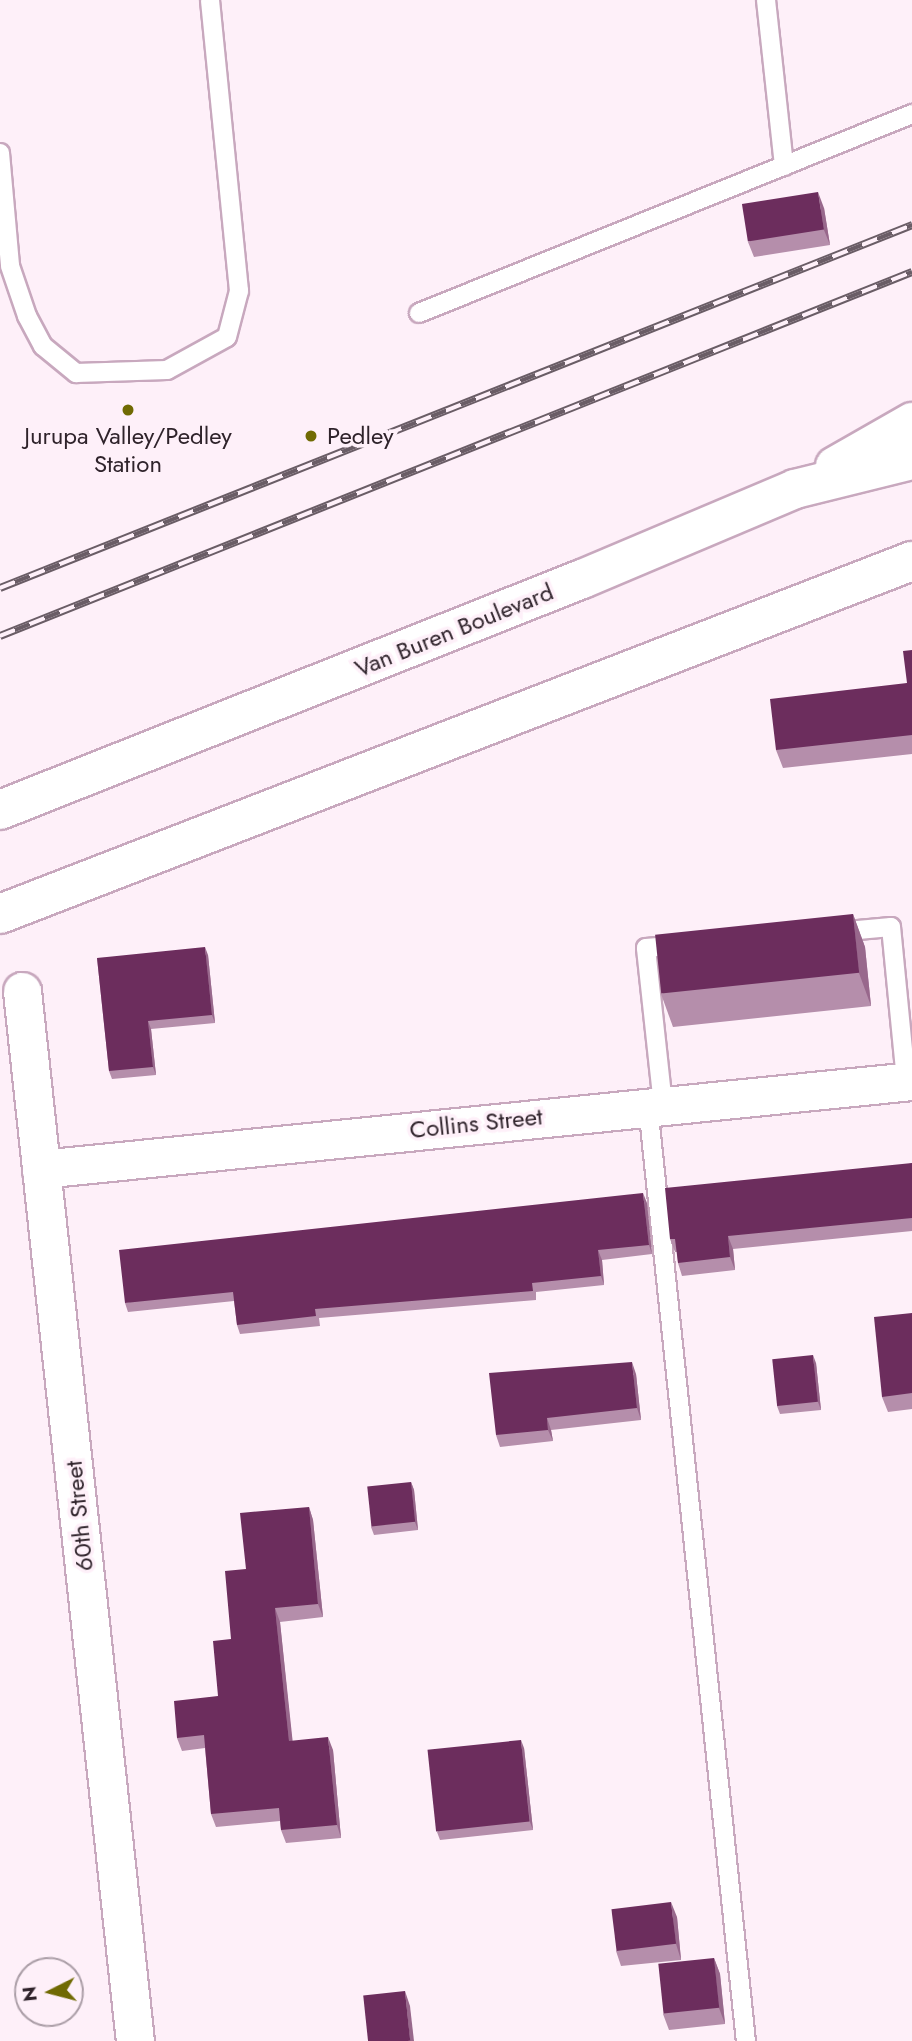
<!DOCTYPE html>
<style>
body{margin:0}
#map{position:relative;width:912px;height:2041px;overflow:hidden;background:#fef0f9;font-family:Jost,sans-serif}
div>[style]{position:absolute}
.roads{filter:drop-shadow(2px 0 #c8a8be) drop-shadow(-2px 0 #c8a8be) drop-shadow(0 2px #c8a8be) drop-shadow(0 -2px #c8a8be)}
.service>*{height:18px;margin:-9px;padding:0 9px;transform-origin:9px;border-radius:9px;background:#fff}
.minor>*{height:37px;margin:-18.5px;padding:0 18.5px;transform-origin:18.5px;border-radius:18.5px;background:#fff}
.primary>*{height:38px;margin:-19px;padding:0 19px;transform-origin:19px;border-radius:19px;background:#fff}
.rail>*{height:8px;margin-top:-4px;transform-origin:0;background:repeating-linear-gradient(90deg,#fef0f9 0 16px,#6a5d66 0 32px);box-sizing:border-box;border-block:2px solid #6a5d66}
.wall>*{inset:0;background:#b58eab}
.shaded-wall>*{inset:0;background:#98688c}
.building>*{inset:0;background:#6c2d5d;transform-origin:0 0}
.dots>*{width:19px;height:19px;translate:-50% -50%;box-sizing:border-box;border:4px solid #fef0f9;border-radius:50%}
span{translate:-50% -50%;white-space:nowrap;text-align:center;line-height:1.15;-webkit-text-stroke:7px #fef0f9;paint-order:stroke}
.poi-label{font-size:24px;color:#2f232b}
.left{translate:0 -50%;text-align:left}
.street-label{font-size:24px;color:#2f232b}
.north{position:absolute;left:14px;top:1957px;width:70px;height:70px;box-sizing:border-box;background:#fef0f9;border:2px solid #ab9ea7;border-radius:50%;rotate:264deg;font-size:19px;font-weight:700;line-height:28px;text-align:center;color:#2f232b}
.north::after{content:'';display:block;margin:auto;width:24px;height:32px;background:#706a03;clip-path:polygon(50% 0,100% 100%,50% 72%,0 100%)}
</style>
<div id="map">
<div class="roads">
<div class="service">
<i style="left:766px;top:0;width:167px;rotate:83.8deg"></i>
<i style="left:0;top:153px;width:113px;rotate:84.9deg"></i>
<i style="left:10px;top:266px;width:53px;rotate:71.2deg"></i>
<i style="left:27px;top:316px;width:34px;rotate:62deg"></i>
<i style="left:43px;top:346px;width:43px;rotate:39.3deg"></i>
<i style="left:76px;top:373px;width:91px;rotate:-1.9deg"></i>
<i style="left:167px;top:370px;width:68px;rotate:-28.8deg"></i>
<i style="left:227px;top:337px;width:48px;rotate:-75.4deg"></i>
<i style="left:239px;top:291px;width:292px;rotate:-95.7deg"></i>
<i style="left:419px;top:313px;width:532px;rotate:-21.98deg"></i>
<i style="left:836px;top:932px;width:55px;rotate:-5.2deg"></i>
<i style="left:891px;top:927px;width:155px;rotate:84.4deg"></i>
<i style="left:663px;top:1105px;width:158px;rotate:-96.2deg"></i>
<i style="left:646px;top:948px;width:33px;rotate:-5deg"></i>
<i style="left:648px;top:1106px;width:940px;rotate:84.02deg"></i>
</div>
<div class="minor">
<i style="left:22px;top:991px;width:1056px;rotate:83.86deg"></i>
<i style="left:41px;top:1169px;width:875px;rotate:-5.77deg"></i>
</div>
<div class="primary">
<i style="left:835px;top:466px;width:89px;rotate:-29.7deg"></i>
<i style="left:0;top:810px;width:626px;rotate:-21.65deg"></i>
<i style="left:582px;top:579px;width:231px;rotate:-22.9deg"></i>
<i style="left:795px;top:489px;width:121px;rotate:-13.9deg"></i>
<i style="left:0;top:914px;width:978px;rotate:-21.16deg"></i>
</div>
</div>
<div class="rail">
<i style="left:0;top:588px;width:982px;rotate:-21.7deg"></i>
<i style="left:0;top:636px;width:982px;rotate:-21.76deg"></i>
</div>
<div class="wall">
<i style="clip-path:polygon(824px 208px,830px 245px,754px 257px,748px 242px)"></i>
<i style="clip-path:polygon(912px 650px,912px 754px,783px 768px,776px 750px,907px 683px)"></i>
<i style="clip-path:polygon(853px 914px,865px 947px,871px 1006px,673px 1027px,661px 994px)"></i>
<i style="clip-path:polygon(208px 955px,215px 1023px,151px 1029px,156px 1075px,112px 1079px,109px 1071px,97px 958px)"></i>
<i style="clip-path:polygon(912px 1163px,912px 1231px,733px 1249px,735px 1270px,682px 1276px,678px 1263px,677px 1252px,675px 1252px,670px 1239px)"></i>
<i style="clip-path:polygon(647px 1203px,652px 1254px,602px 1260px,604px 1285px,536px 1292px,536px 1300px,319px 1318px,320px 1326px,240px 1334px,237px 1325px,234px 1301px,128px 1312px,125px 1303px)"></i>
<i style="clip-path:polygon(912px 1313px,912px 1409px,888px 1412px,882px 1397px)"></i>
<i style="clip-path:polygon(816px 1363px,821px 1410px,780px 1414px,777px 1406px)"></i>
<i style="clip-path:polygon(636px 1374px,641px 1420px,551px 1430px,553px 1441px,500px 1447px,496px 1435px)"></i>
<i style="clip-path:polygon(411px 1482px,414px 1490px,418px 1530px,374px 1535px,371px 1527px)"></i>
<i style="clip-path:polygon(309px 1507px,313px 1520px,323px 1617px,280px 1622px,292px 1741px,333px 1750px,341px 1838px,286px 1843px,281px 1830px,280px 1821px,216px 1827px,211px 1814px,205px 1748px,182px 1751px,177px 1738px,218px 1696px,231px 1639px)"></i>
<i style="clip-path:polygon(524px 1748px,533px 1830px,440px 1840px,437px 1832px)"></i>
<i style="clip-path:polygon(677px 1917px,681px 1960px,621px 1966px,616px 1951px)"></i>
<i style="clip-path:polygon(714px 1958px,720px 1974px,725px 2024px,669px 2030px,663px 2014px)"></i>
</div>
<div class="shaded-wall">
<i style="clip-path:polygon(818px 192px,824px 208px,830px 245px,824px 230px)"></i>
<i style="clip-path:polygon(853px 914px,865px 947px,871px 1006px,859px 973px)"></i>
<i style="clip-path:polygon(205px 947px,208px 955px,215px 1023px,212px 1015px)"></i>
<i style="clip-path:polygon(148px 1021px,151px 1029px,156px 1075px,153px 1067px)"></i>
<i style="clip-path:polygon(643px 1193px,647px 1203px,652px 1254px,649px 1245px)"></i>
<i style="clip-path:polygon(728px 1236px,733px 1249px,735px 1270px,730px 1257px)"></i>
<i style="clip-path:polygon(598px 1250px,602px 1260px,604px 1285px,601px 1276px)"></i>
<i style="clip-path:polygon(813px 1355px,816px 1363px,821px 1410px,818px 1402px)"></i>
<i style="clip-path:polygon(632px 1362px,636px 1374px,641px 1420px,637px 1408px)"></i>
<i style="clip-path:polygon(547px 1418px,551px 1430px,553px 1441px,548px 1430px)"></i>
<i style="clip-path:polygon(411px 1482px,414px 1490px,418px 1530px,415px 1522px)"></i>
<i style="clip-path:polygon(309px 1507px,313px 1520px,323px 1617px,318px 1604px)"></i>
<i style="clip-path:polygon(275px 1608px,280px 1622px,294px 1754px,289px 1741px)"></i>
<i style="clip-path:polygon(328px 1737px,333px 1750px,341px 1838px,337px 1825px)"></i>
<i style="clip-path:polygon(521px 1740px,524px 1748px,533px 1830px,530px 1822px)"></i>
<i style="clip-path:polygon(671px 1902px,677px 1917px,681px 1960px,676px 1944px)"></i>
<i style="clip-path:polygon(714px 1958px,720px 1974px,725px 2024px,719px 2008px)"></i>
<i style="clip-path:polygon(405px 1991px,410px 2006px,414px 2041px,410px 2041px)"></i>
</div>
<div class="building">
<i style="left:818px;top:192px;width:38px;height:77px;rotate:81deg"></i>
<i style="clip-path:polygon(912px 650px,912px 735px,776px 750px,770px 699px,907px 683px,903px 651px)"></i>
<i style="left:853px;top:914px;width:59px;height:199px;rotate:84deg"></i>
<i style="clip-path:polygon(205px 947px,212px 1015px,148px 1021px,153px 1067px,109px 1071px,97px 958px)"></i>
<i style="clip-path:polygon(912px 1163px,912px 1218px,728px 1236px,730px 1257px,678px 1263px,675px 1239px,670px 1239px,665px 1188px)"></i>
<i style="clip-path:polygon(643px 1193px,649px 1245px,598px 1250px,601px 1276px,532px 1283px,533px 1291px,315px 1309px,316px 1316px,237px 1325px,233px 1292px,125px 1303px,119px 1250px)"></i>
<i style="clip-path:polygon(912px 1313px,912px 1393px,882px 1397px,874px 1317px)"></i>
<i style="left:813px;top:1355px;width:47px;height:41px;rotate:84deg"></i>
<i style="clip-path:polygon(632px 1362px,637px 1408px,547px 1418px,548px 1430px,496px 1435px,489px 1373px)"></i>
<i style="left:411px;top:1482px;width:40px;height:44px;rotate:84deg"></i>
<i style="clip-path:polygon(309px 1507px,318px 1604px,275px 1608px,289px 1741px,328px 1737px,337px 1825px,281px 1830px,279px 1808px,211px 1814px,204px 1735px,177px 1738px,174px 1701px,218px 1696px,213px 1641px,231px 1639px,225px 1571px,246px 1569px,240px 1513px)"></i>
<i style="left:521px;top:1740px;width:82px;height:94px;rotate:84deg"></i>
<i style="left:671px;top:1902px;width:42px;height:60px;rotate:83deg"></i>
<i style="left:714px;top:1958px;width:50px;height:56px;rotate:84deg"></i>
<i style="left:405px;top:1991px;width:50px;height:42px;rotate:84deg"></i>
</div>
<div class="dots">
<i style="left:128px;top:410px;background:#706a03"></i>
<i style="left:311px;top:436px;background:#706a03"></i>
</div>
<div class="poi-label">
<span style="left:128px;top:450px">Jurupa Valley/Pedley<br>Station</span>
<span class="left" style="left:327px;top:436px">Pedley</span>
</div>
<div class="street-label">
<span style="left:454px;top:630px;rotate:-22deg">Van Buren Boulevard</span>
<span style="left:476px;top:1123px;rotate:-6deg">Collins Street</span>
<span style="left:79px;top:1516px;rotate:-96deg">60th Street</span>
</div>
<div class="north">N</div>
</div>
